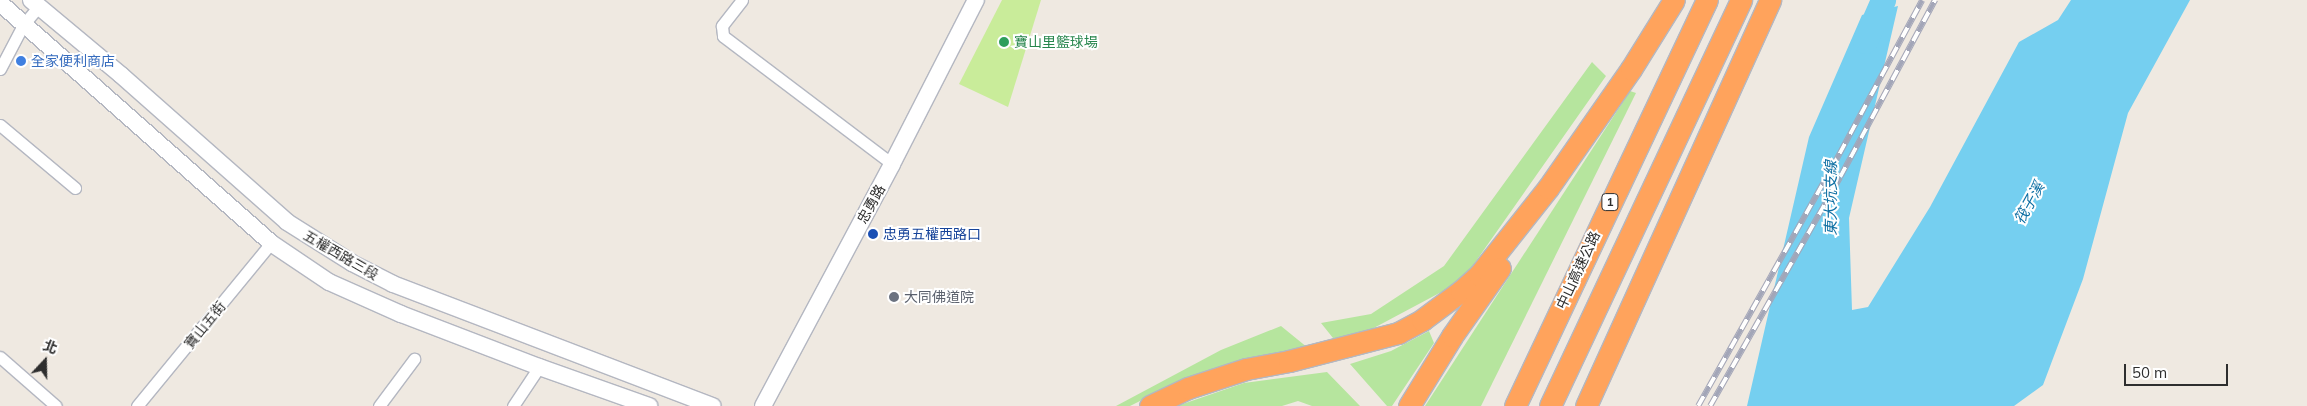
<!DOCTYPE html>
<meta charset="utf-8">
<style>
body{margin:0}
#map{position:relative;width:2307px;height:406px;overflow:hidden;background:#efe9e1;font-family:Mulish,"Noto Sans TC",sans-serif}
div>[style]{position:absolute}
.green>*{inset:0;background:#b6e59e}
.pitch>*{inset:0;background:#c9ec9a}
.water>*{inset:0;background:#75cff0}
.river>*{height:25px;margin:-12.5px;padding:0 12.5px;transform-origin:12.5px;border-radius:12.5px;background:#75cff0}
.roads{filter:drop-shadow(1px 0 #b4b7c1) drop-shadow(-1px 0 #b4b7c1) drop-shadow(0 1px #b4b7c1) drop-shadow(0 -1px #b4b7c1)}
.minor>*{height:11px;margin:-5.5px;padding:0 5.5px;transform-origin:5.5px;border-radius:5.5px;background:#fff}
.secondary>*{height:16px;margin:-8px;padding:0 8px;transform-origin:8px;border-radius:8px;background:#fff}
.motorway>*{height:21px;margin:-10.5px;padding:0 10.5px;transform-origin:10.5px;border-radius:10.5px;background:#ffa35c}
.rail>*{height:5.5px;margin-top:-2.75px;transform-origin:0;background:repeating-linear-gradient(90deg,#fff 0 11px,#a3a6b8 0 22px);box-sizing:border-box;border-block:1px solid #a3a6b8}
.dots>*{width:14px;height:14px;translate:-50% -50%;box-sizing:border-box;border:2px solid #fff;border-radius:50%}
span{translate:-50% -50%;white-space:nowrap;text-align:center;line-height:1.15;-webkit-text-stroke:4px #fff;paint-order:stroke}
.shield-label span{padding:1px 4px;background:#fff;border:1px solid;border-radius:4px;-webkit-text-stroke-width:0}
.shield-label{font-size:12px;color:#2e2e2e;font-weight:700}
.leisure-label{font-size:14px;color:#27864d}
.left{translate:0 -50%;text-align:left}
.shop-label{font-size:14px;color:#366cbe}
.street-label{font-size:14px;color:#2e2e2e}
.transit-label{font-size:14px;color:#164399}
.worship-label{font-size:14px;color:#5b616d}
.water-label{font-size:15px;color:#0d6fa3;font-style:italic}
.north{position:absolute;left:20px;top:336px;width:50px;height:50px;-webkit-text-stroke:4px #fff;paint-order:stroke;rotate:21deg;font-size:14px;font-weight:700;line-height:20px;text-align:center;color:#2e2e2e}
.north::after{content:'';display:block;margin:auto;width:18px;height:22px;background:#2e2e2e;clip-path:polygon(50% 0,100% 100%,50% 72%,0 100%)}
.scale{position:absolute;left:2124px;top:364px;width:104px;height:22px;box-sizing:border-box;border:2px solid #2e2e2e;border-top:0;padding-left:6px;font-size:15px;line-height:18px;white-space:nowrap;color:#2e2e2e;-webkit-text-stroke:4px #fff;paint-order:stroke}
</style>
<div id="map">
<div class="green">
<i style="clip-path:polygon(1592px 62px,1606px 76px,1462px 281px,1355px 338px,1337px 343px,1321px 323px,1371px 314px,1444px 266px)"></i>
<i style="clip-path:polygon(1630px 91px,1636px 93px,1481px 406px,1425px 406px)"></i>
<i style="clip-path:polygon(1281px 326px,1308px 348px,1182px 380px,1130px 406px,1116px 406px,1221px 350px)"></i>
<i style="clip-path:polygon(1429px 331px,1434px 343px,1392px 406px,1387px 406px,1350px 364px,1391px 351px)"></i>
<i style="clip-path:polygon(1327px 372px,1360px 406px,1312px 406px,1298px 401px,1282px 406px,1177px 406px,1244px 383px)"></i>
</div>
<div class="pitch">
<i style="clip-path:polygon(1002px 0,1041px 0,1008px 107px,959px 84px)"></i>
</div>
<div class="water">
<i style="clip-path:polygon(2071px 0,2190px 0,2128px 113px,2083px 279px,2043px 385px,2014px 406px,1747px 406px,1809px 137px,1862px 15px,1898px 6px,1849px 218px,1852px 310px,1868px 307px,1930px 207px,2019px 42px,2058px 20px)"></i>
</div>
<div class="river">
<i style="left:1865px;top:41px;width:45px;rotate:-66.3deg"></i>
</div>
<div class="roads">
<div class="minor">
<i style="left:742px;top:0;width:33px;rotate:128deg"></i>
<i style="left:722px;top:26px;width:10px;rotate:84deg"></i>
<i style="left:723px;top:36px;width:212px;rotate:37.1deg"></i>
<i style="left:0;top:69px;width:50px;rotate:-62.4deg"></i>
<i style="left:23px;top:25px;width:23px;rotate:-50deg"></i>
<i style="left:0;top:125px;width:98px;rotate:40deg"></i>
<i style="left:0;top:357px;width:74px;rotate:41.2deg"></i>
<i style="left:137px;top:406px;width:211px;rotate:-50.6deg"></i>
<i style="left:379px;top:406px;width:59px;rotate:-53.3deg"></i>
<i style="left:513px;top:406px;width:47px;rotate:-56.3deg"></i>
</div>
<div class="secondary">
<i style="left:31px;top:0;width:117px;rotate:39.8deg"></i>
<i style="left:121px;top:75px;width:222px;rotate:41.5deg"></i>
<i style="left:287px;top:222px;width:77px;rotate:32.2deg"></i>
<i style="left:352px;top:263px;width:46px;rotate:27.1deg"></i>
<i style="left:393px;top:284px;width:342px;rotate:20.9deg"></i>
<i style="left:0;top:3px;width:362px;rotate:41.5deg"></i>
<i style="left:271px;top:243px;width:70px;rotate:33.9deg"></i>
<i style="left:329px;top:282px;width:79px;rotate:24deg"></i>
<i style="left:401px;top:314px;width:148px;rotate:21deg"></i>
<i style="left:539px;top:367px;width:117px;rotate:19.5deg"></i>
<i style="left:763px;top:406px;width:274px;rotate:-61.9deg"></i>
<i style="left:892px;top:164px;width:184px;rotate:-62.9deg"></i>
</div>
<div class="motorway">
<i style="left:1150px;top:406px;width:42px;rotate:-25.3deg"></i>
<i style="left:1188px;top:388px;width:61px;rotate:-18.1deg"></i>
<i style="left:1246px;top:369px;width:44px;rotate:-10.5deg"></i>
<i style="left:1289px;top:361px;width:113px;rotate:-14.4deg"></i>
<i style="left:1398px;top:333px;width:27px;rotate:-28deg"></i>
<i style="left:1422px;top:320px;width:49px;rotate:-36.6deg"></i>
<i style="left:1461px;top:291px;width:24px;rotate:-42deg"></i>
<i style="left:1479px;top:275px;width:111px;rotate:-51.6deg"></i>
<i style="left:1548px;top:188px;width:145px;rotate:-55.1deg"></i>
<i style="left:1631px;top:69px;width:81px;rotate:-58.1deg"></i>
<i style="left:1409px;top:406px;width:82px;rotate:-58.4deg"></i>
<i style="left:1452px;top:336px;width:83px;rotate:-54.8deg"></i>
<i style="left:1515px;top:406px;width:449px;rotate:-64.7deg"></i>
<i style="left:1550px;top:406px;width:449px;rotate:-64.8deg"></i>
<i style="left:1586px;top:406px;width:446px;rotate:-65.6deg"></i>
</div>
</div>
<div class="rail">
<i style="left:1698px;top:406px;width:267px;rotate:-60.7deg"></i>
<i style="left:1829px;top:173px;width:196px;rotate:-61.7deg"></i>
<i style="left:1710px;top:406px;width:263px;rotate:-60.4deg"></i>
<i style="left:1840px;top:177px;width:201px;rotate:-61.8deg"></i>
</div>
<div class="dots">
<i style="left:1004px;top:42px;background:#2e9e5b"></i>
<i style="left:21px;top:61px;background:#3f7fe0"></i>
<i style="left:873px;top:234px;background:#1a4fb4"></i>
<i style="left:894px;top:297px;background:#6b7280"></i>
</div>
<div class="shield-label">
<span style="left:1610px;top:202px">1</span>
</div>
<div class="leisure-label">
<span class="left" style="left:1014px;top:42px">寶山里籃球場</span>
</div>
<div class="shop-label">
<span class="left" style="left:31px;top:61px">全家便利商店</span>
</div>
<div class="street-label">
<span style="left:871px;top:204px;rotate:-61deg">忠勇路</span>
<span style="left:341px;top:255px;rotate:30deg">五權西路三段</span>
<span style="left:1578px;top:270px;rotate:-65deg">中山高速公路</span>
<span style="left:205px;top:325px;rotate:-51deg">寶山五街</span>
</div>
<div class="transit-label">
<span class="left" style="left:883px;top:234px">忠勇五權西路口</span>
</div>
<div class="worship-label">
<span class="left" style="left:904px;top:297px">大同佛道院</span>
</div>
<div class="water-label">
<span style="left:1831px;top:198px;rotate:-90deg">東大坑支線</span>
<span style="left:2029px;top:203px;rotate:-61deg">筏子溪</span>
</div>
<div class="north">北</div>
<div class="scale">50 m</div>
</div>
